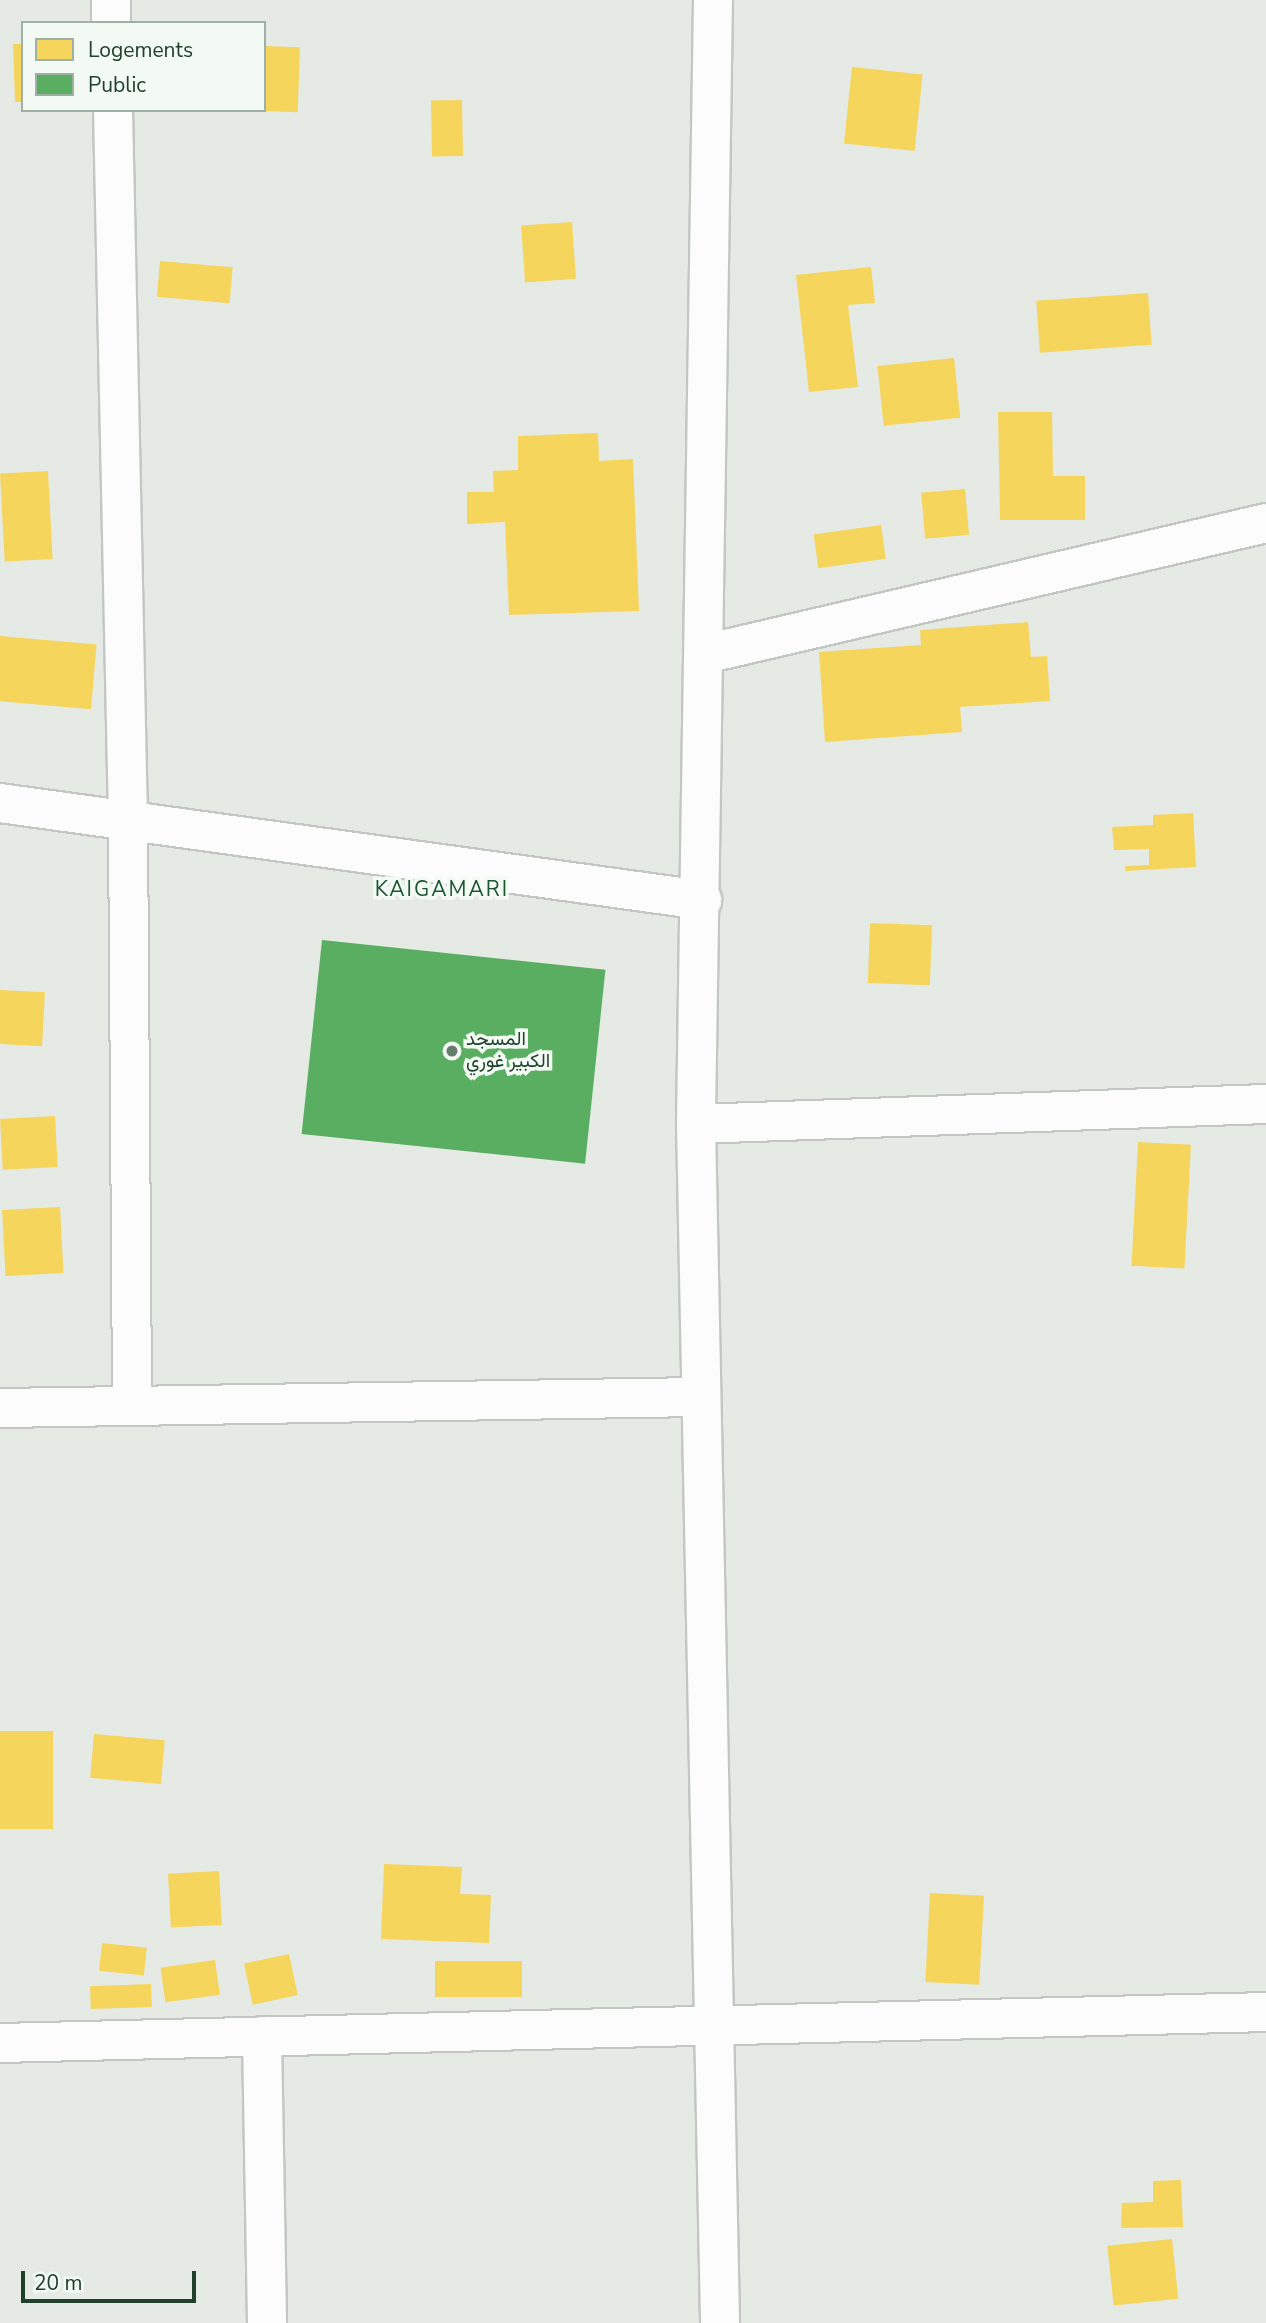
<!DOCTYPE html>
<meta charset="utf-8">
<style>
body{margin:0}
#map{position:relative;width:1266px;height:2323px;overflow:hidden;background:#e5eae5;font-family:"Nunito Sans",Vazirmatn,sans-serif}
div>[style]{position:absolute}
.homes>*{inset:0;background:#f6d55c;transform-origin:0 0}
.public>*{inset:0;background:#5aae61;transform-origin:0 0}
.roads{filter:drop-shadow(2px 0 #c2c7c3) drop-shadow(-2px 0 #c2c7c3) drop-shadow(0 2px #c2c7c3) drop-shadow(0 -2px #c2c7c3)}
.minor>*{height:38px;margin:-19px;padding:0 19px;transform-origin:19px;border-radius:19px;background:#fbfcfb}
.dots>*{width:19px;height:19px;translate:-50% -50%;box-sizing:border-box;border:4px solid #f3faf4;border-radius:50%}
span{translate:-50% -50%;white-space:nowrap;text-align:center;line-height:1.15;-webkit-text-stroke:7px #f3faf4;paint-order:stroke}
.poi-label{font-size:19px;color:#21402c}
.left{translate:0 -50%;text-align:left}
.neighbourhood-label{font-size:21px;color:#1c5330;letter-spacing:2px}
.legend{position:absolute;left:21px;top:21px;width:245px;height:91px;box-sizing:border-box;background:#f3faf4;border:2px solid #9fb0a4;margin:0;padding:9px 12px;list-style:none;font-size:21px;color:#21402c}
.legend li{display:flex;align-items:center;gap:14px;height:35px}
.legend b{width:35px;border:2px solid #9fb0a4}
.scale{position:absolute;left:21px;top:2271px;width:175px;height:32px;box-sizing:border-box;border:4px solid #21402c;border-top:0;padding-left:9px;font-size:21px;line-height:24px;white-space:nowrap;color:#21402c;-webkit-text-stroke:5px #f3faf4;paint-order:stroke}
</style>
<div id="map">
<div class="homes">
<i style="clip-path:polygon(13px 44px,23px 44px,23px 102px,15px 102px)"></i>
<i style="left:264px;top:46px;width:36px;height:65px;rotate:2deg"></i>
<i style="left:852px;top:67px;width:71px;height:77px;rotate:6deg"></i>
<i style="left:462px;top:100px;width:56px;height:31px;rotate:89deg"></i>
<i style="left:572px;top:222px;width:57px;height:51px;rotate:86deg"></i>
<i style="left:160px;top:261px;width:73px;height:36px;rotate:5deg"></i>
<i style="clip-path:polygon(871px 267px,875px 303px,848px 305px,858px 387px,809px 392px,796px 275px)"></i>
<i style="left:1148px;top:293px;width:52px;height:112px;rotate:86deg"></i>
<i style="left:954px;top:358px;width:60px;height:77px;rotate:84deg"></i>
<i style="clip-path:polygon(998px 412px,1052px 412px,1053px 476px,1085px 476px,1085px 520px,1000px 520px)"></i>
<i style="clip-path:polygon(598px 433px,599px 461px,633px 459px,639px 611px,509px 615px,505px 522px,467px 524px,467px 492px,494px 492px,493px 471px,518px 470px,518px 436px)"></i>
<i style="left:48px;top:471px;width:88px;height:48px;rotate:87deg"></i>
<i style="left:965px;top:489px;width:46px;height:44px;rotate:85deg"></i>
<i style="left:881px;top:525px;width:34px;height:68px;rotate:82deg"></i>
<i style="clip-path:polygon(1028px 622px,1031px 657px,1047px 656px,1050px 701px,960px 707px,962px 732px,825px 742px,819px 652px,921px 645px,920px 630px)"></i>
<i style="left:0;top:636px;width:97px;height:65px;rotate:5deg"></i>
<i style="clip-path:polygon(1193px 813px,1196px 867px,1125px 871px,1125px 866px,1149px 865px,1149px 849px,1114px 850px,1112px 827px,1153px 825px,1153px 815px)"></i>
<i style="left:870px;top:923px;width:62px;height:60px;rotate:2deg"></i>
<i style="left:0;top:990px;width:45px;height:54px;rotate:3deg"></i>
<i style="left:55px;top:1116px;width:51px;height:55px;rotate:87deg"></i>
<i style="left:1138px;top:1142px;width:53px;height:124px;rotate:3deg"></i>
<i style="left:60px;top:1207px;width:66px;height:58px;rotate:87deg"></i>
<i style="left:53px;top:1731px;width:98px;height:53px;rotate:90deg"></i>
<i style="left:94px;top:1734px;width:71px;height:44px;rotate:5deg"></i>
<i style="clip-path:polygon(384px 1864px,462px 1867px,460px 1894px,491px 1895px,489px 1943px,381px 1939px)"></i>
<i style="left:219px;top:1871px;width:54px;height:51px;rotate:87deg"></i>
<i style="left:930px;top:1893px;width:54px;height:89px;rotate:3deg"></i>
<i style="left:102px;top:1943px;width:45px;height:28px;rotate:6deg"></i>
<i style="left:289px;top:1954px;width:42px;height:46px;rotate:78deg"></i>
<i style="left:215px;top:1960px;width:35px;height:55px;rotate:82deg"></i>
<i style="left:435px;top:1961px;width:87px;height:36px"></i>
<i style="left:151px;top:1984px;width:23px;height:61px;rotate:88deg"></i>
<i style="clip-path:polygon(1181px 2180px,1183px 2227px,1121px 2228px,1122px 2203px,1153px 2202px,1153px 2181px)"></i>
<i style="left:1172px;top:2239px;width:60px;height:65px;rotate:84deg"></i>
</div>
<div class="public">
<i style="left:322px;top:940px;width:285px;height:195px;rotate:6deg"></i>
</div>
<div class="roads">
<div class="minor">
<i style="left:111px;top:0;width:23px;rotate:90deg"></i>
<i style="left:713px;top:0;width:1124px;rotate:90.87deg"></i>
<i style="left:696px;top:1124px;width:1199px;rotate:88.85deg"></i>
<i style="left:113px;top:110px;width:713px;rotate:88.79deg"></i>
<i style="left:128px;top:823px;width:580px;rotate:89.6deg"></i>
<i style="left:705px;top:654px;width:576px;rotate:-13.14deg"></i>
<i style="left:0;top:803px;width:709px;rotate:7.87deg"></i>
<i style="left:696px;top:1124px;width:570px;rotate:-2.01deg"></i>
<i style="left:0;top:1408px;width:699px;rotate:-0.9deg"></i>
<i style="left:262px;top:2036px;width:287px;rotate:89deg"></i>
<i style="left:0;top:2043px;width:1266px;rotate:-1.4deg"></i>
</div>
</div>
<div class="dots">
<i style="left:452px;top:1051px;background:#667c6d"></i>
</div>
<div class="poi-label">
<span class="left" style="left:466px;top:1051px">المسجد<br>الكبير غوري</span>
</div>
<div class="neighbourhood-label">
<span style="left:442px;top:889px">KAIGAMARI</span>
</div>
<ul class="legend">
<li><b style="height:19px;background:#f6d55c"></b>Logements</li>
<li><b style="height:19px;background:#5aae61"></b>Public</li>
</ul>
<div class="scale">20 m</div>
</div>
